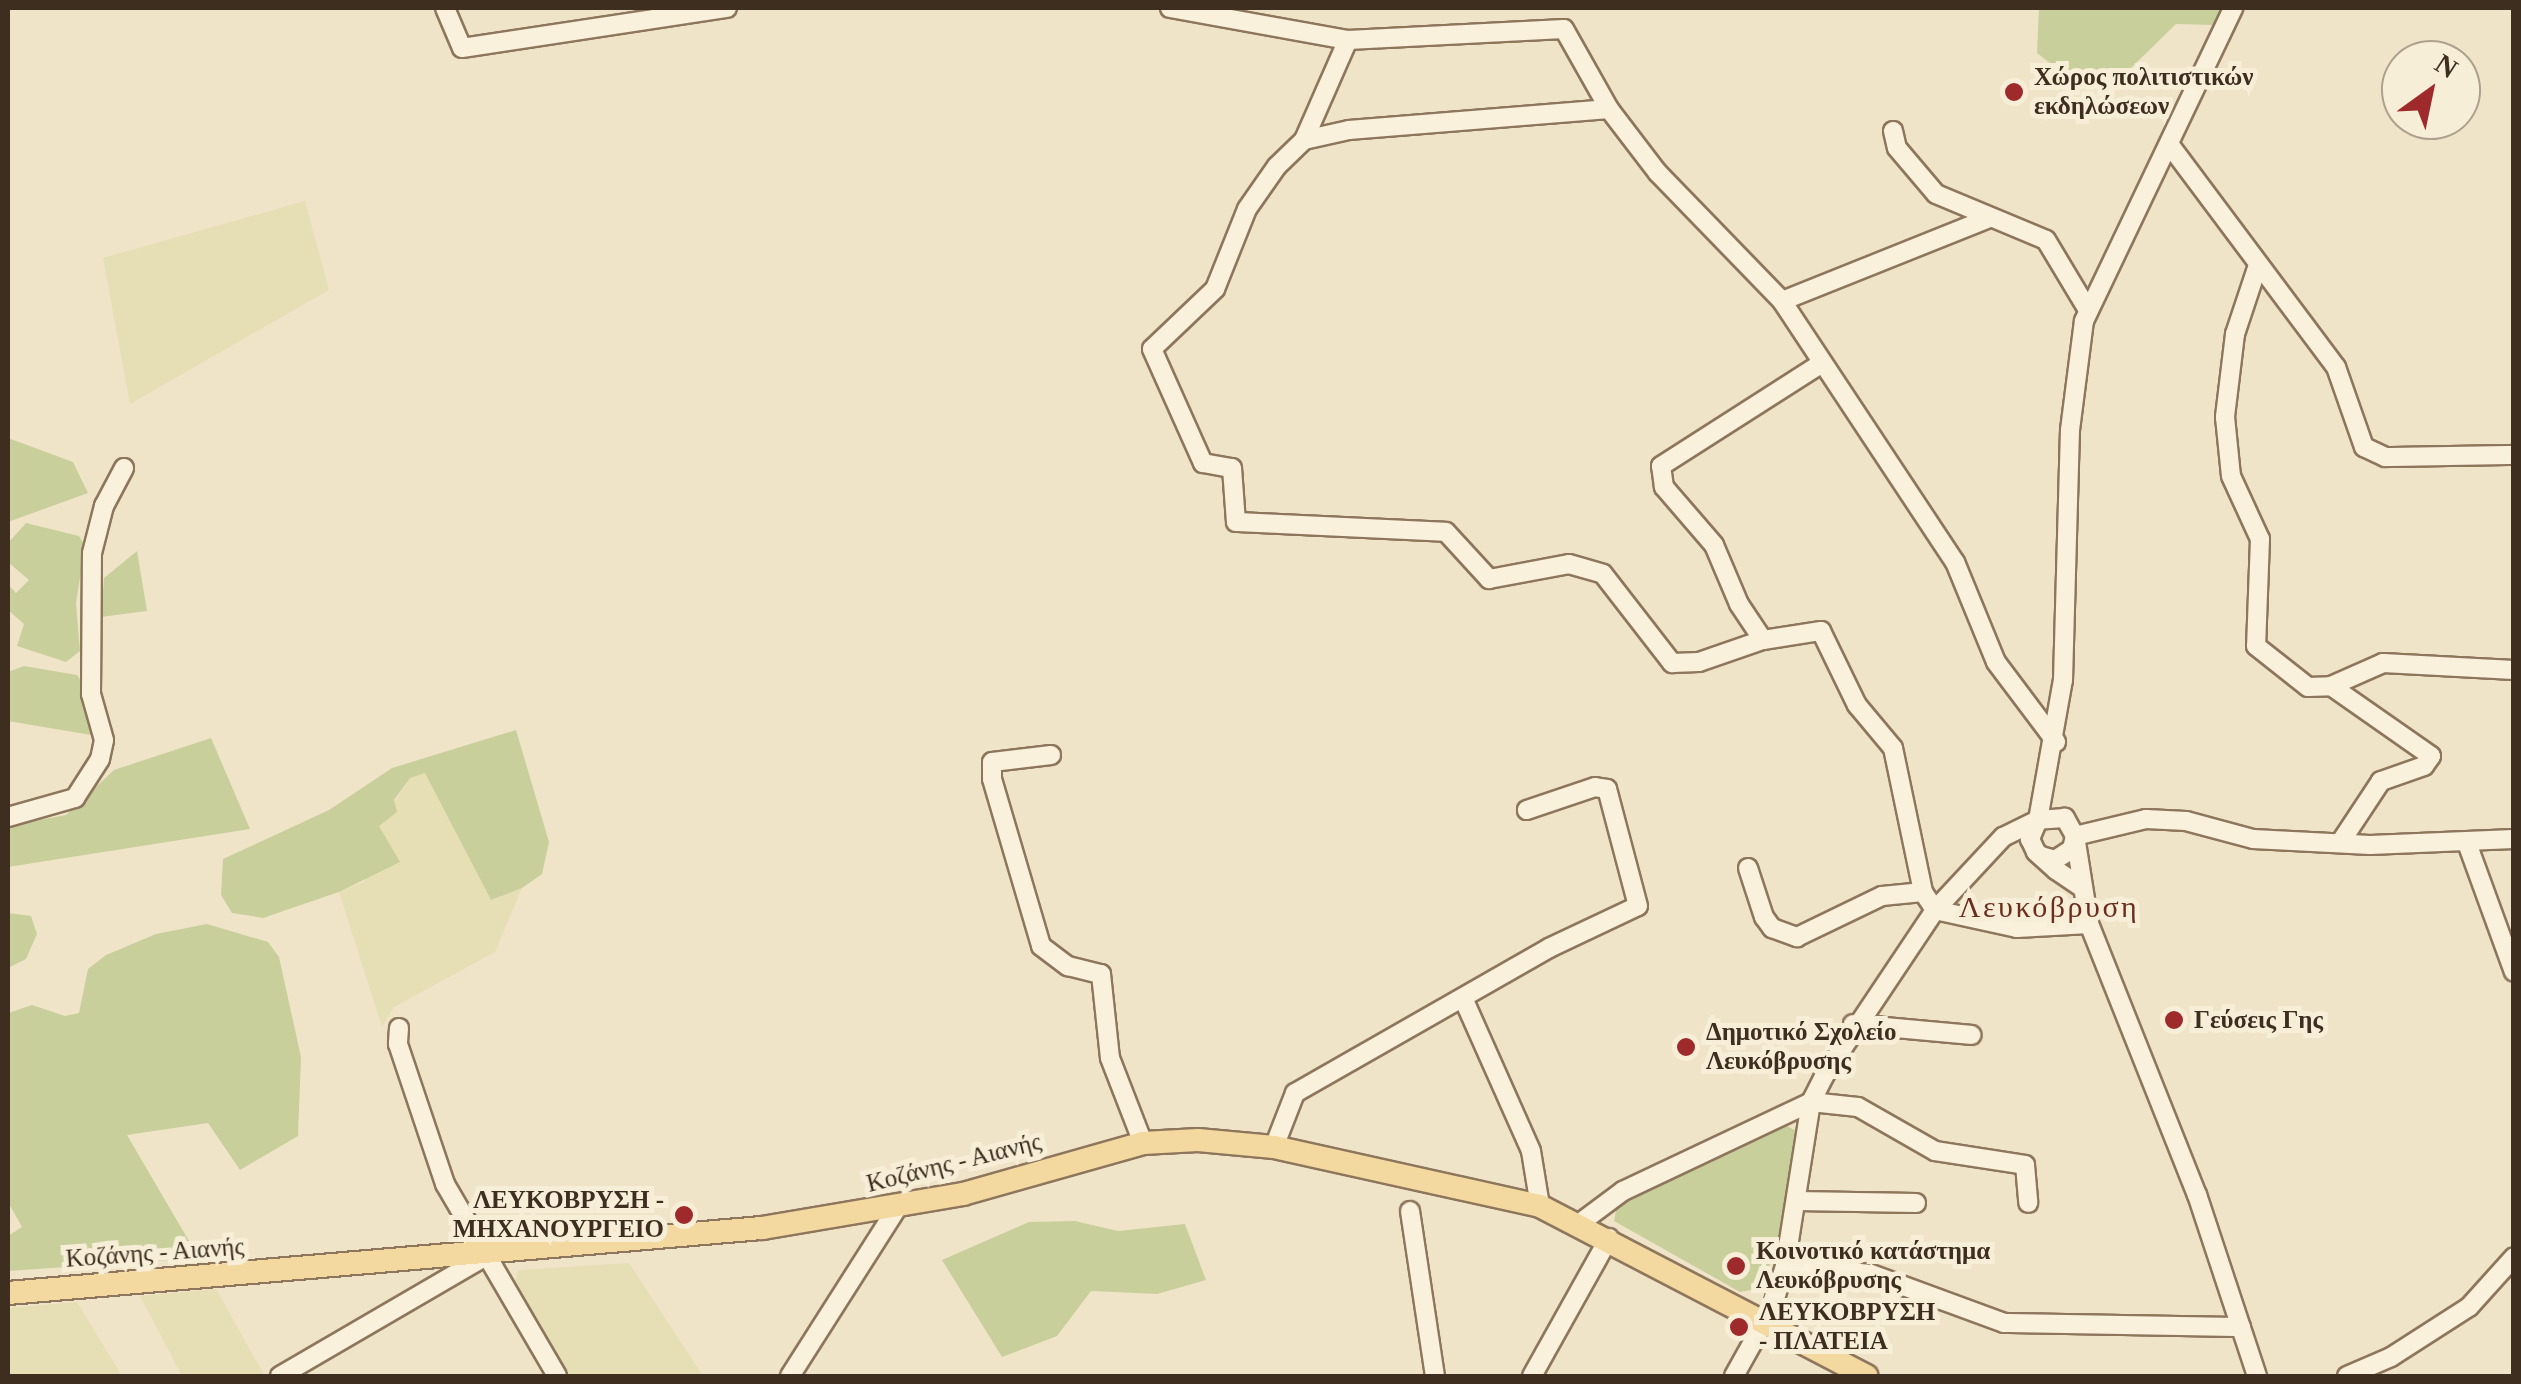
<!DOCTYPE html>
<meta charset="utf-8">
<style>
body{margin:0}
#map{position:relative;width:2521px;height:1384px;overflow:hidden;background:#f0e4c8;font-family:"Times New Roman",serif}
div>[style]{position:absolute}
.farmland>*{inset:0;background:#e6deb5}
.green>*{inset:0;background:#c9cf9b}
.roads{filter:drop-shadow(2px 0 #8d765c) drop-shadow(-2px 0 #8d765c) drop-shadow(0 2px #8d765c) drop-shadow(0 -2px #8d765c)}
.minor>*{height:18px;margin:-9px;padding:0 9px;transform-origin:9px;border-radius:9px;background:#faf1dc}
.major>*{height:22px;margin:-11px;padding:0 11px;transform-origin:11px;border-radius:11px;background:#f3d9a0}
.dots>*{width:28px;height:28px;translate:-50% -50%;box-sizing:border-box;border:5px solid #f7eed8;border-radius:50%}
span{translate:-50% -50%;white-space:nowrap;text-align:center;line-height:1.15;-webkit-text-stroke:10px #f7eed8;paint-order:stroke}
.poi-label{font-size:25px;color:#3d2e20;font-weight:700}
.left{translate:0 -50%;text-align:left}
.right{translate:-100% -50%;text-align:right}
.street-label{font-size:25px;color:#3d2e20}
.quarter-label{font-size:30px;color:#6b2e1e;letter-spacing:2.5px}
.frame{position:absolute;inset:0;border:10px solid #3d2e20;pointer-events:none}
.north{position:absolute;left:2381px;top:40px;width:100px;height:100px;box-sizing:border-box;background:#f7eed8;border:2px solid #ada18e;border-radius:50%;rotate:33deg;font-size:28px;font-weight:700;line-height:40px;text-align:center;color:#3d2e20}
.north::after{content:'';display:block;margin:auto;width:35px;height:45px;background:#9e2a2b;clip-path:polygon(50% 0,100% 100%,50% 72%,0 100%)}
</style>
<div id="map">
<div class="farmland">
<i style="clip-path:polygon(305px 201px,329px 290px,130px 404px,103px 258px)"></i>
<i style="clip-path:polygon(425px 772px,491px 900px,522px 888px,495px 952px,394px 1007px,382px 1027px,339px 892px,364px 882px,379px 826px,410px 778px)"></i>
<i style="clip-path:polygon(629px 1263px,703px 1376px,566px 1376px,514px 1283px,519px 1270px)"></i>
<i style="clip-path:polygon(216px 1289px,263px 1373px,256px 1376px,182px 1376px,140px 1296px)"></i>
<i style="clip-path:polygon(77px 1302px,122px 1376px,8px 1376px,8px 1308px)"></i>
</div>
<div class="green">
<i style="clip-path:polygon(2039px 8px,2222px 8px,2213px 25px,2176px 24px,2131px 68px,2102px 77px,2064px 74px,2037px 53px)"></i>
<i style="clip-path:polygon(8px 438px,73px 462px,88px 493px,8px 522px)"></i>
<i style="clip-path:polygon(26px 523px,79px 536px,85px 546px,76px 603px,80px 651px,66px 662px,17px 646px,24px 624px,8px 610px,8px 584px,16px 593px,29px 580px,8px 562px,8px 543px)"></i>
<i style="clip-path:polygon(137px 551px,147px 611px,101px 617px,104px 578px)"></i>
<i style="clip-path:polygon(24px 666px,77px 675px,86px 688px,91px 735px,8px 721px,8px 672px)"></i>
<i style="clip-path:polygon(516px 730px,549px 842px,542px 874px,522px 888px,491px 900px,425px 773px,410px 778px,394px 800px,397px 812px,379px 826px,400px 862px,339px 892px,263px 918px,232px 913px,221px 895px,223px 859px,329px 810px,392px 768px)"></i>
<i style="clip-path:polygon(211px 738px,250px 829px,8px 867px,8px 826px,66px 815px,114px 770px)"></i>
<i style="clip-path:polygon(8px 913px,31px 916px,37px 934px,26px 959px,8px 968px)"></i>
<i style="clip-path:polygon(207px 924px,268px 942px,279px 957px,301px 1057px,298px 1136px,240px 1170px,208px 1123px,127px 1135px,199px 1258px,8px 1271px,8px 1236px,22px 1227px,8px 1202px,8px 1013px,32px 1005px,65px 1016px,79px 1013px,88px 969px,106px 955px,156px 934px)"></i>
<i style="clip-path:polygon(1787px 1126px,1802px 1134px,1773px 1259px,1757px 1289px,1740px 1292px,1614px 1221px,1617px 1205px)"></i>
<i style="clip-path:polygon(1075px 1221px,1118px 1231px,1185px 1224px,1206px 1280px,1157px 1294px,1091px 1291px,1057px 1336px,1002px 1357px,942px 1260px,1029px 1222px)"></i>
</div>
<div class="roads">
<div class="minor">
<i style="left:445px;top:8px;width:43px;rotate:67deg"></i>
<i style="left:462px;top:48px;width:268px;rotate:-8.6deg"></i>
<i style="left:1170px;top:8px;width:181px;rotate:10.2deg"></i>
<i style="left:1348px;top:40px;width:216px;rotate:-2.9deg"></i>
<i style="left:1564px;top:29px;width:92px;rotate:60.6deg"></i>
<i style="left:1609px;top:109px;width:81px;rotate:52.6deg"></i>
<i style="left:1658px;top:173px;width:178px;rotate:45.9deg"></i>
<i style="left:1782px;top:301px;width:313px;rotate:56.5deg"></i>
<i style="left:1955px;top:562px;width:108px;rotate:67.7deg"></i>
<i style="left:1996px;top:662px;width:100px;rotate:53.1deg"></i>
<i style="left:1609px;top:109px;width:261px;rotate:175.4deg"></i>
<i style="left:1349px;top:130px;width:46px;rotate:167.5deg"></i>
<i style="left:1304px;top:140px;width:37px;rotate:136deg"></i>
<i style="left:1277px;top:166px;width:52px;rotate:124.9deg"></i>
<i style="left:1247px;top:209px;width:86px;rotate:111.8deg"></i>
<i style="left:1215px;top:289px;width:87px;rotate:136.4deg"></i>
<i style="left:1152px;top:349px;width:125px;rotate:65.9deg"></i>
<i style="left:1203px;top:463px;width:29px;rotate:10deg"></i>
<i style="left:1232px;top:468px;width:54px;rotate:85.8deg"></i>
<i style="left:1236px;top:522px;width:210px;rotate:2.7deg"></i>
<i style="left:1446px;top:532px;width:64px;rotate:47.5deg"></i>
<i style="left:1489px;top:579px;width:81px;rotate:-10.6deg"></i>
<i style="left:1569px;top:564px;width:35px;rotate:16deg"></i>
<i style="left:1603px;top:574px;width:113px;rotate:52.2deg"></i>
<i style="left:1672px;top:663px;width:27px;rotate:-2deg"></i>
<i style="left:1699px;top:662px;width:68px;rotate:-19deg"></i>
<i style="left:1763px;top:640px;width:59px;rotate:-8.8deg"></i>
<i style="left:1821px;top:631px;width:82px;rotate:64.1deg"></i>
<i style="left:1857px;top:705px;width:56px;rotate:50.1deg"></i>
<i style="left:1893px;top:748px;width:147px;rotate:78.2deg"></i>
<i style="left:1923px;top:892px;width:22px;rotate:56deg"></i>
<i style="left:1935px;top:910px;width:84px;rotate:12.4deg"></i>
<i style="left:2017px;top:928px;width:72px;rotate:-3.2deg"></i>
<i style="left:1893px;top:131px;width:17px;rotate:77deg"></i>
<i style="left:1897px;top:148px;width:60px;rotate:49.7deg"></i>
<i style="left:1936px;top:194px;width:119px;rotate:22.7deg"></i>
<i style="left:2046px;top:240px;width:82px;rotate:59deg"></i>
<i style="left:1304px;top:140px;width:109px;rotate:-66.3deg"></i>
<i style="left:2169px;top:144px;width:279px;rotate:53.2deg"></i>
<i style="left:2336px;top:367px;width:85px;rotate:70.7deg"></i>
<i style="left:2364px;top:447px;width:23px;rotate:25deg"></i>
<i style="left:2385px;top:457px;width:129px;rotate:-0.9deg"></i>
<i style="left:2257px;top:268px;width:70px;rotate:108.4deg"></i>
<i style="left:2235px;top:334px;width:84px;rotate:96.9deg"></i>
<i style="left:2225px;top:417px;width:59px;rotate:84.2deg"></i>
<i style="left:2231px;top:476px;width:69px;rotate:65.3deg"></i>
<i style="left:2260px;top:539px;width:107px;rotate:92.1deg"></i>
<i style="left:2256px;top:646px;width:66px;rotate:38.3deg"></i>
<i style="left:2308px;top:687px;width:23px;rotate:-2deg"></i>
<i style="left:2331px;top:686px;width:57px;rotate:-23.9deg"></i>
<i style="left:2383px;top:663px;width:131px;rotate:3.1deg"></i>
<i style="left:1782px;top:301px;width:223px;rotate:-21.8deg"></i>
<i style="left:1763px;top:640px;width:43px;rotate:-123.7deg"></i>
<i style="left:1739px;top:604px;width:64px;rotate:-113deg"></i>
<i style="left:1714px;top:545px;width:77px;rotate:-130.8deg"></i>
<i style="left:1664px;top:487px;width:21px;rotate:-98deg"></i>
<i style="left:1661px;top:466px;width:191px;rotate:-32.6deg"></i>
<i style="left:2331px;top:686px;width:122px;rotate:35deg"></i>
<i style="left:2431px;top:756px;width:12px;rotate:125deg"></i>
<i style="left:2424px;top:766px;width:46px;rotate:160.8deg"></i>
<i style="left:2381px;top:781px;width:74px;rotate:123.5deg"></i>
<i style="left:1051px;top:755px;width:59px;rotate:173.2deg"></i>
<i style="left:992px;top:762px;width:17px;rotate:90deg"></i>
<i style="left:992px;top:779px;width:174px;rotate:73.6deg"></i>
<i style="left:1041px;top:946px;width:34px;rotate:37deg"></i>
<i style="left:1068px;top:966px;width:34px;rotate:14deg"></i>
<i style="left:1101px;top:974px;width:84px;rotate:83.9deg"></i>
<i style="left:1110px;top:1058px;width:91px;rotate:68.8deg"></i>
<i style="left:8px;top:817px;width:70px;rotate:-15.8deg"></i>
<i style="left:75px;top:798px;width:46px;rotate:-57.3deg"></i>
<i style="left:100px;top:759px;width:19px;rotate:-78deg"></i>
<i style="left:104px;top:740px;width:48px;rotate:-105.8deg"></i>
<i style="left:91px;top:694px;width:141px;rotate:-89.6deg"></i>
<i style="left:92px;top:553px;width:49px;rotate:-75.7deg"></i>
<i style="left:104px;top:506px;width:43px;rotate:-62.2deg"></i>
<i style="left:2467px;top:843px;width:137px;rotate:70deg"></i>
<i style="left:2041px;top:856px;width:15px;rotate:16deg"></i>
<i style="left:2055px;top:860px;width:20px;rotate:-33deg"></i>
<i style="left:2072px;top:849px;width:13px;rotate:-77deg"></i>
<i style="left:2075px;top:836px;width:21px;rotate:-119deg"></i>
<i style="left:2065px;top:818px;width:27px;rotate:176deg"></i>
<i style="left:2038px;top:820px;width:21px;rotate:113deg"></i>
<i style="left:2030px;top:839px;width:14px;rotate:65deg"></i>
<i style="left:2036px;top:852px;width:27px;rotate:42deg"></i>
<i style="left:2056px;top:870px;width:29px;rotate:34deg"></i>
<i style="left:1748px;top:868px;width:52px;rotate:71.9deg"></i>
<i style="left:1764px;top:917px;width:14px;rotate:54deg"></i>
<i style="left:1772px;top:928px;width:27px;rotate:20deg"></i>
<i style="left:1797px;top:937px;width:94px;rotate:-25.8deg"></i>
<i style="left:1882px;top:896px;width:41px;rotate:-5.6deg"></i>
<i style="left:1463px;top:998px;width:167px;rotate:66deg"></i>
<i style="left:1531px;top:1151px;width:56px;rotate:80.7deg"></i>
<i style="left:1853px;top:1024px;width:119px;rotate:5.3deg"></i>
<i style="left:399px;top:1028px;width:16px;rotate:94deg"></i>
<i style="left:398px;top:1044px;width:148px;rotate:71.4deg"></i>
<i style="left:445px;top:1184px;width:222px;rotate:59.7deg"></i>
<i style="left:1274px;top:1147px;width:58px;rotate:-68.7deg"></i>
<i style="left:1295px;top:1093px;width:292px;rotate:-29.7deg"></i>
<i style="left:1549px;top:948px;width:98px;rotate:-25.3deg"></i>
<i style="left:1638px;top:906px;width:121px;rotate:-104.8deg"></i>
<i style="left:1607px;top:789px;width:12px;rotate:-171deg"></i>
<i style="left:1595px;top:787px;width:72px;rotate:161.3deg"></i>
<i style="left:1797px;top:1201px;width:119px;rotate:1deg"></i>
<i style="left:1410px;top:1211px;width:167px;rotate:81.4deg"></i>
<i style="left:1580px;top:1223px;width:54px;rotate:-36.7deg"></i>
<i style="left:1623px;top:1191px;width:208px;rotate:-25.3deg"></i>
<i style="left:1811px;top:1102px;width:47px;rotate:6.1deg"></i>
<i style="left:1858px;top:1107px;width:89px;rotate:29.7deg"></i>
<i style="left:1935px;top:1151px;width:91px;rotate:8.8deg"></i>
<i style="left:2025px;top:1165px;width:38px;rotate:85deg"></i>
<i style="left:1785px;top:1266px;width:86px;rotate:5.3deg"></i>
<i style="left:1871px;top:1274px;width:142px;rotate:20.2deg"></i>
<i style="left:2004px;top:1323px;width:237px;rotate:1deg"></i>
<i style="left:280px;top:1376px;width:238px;rotate:-30.2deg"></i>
<i style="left:790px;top:1376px;width:199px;rotate:-57.5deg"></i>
<i style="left:1532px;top:1376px;width:158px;rotate:-60.8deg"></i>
<i style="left:1734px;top:1376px;width:78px;rotate:-60.8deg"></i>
<i style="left:1772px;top:1308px;width:44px;rotate:-72.8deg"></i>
<i style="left:1785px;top:1266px;width:166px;rotate:-81deg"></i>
<i style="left:1811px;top:1102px;width:29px;rotate:-63deg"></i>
<i style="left:1824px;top:1076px;width:200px;rotate:-56.2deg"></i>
<i style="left:1935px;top:910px;width:100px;rotate:-47deg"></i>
<i style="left:2003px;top:837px;width:39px;rotate:-26deg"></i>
<i style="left:2038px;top:820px;width:142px;rotate:-79.9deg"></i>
<i style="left:2063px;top:680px;width:250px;rotate:-88.4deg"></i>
<i style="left:2070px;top:430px;width:110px;rotate:-82.7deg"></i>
<i style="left:2084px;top:321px;width:347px;rotate:-64.5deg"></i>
<i style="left:2257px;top:1376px;width:191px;rotate:-108.3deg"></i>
<i style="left:2197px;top:1195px;width:292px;rotate:-111.7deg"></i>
<i style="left:2089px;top:924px;width:89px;rotate:-99deg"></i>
<i style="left:2075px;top:836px;width:73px;rotate:-13.5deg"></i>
<i style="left:2146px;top:819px;width:40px;rotate:2.9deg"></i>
<i style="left:2186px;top:821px;width:69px;rotate:15deg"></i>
<i style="left:2253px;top:839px;width:117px;rotate:2.9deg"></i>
<i style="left:2370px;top:845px;width:144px;rotate:-2.4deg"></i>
<i style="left:2347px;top:1376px;width:48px;rotate:-23.4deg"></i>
<i style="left:2391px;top:1357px;width:93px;rotate:-32.7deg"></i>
<i style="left:2469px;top:1307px;width:67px;rotate:-48deg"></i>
</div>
<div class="major">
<i style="left:8px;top:1293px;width:757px;rotate:-4.93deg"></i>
<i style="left:762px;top:1228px;width:204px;rotate:-9.6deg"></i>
<i style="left:963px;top:1194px;width:187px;rotate:-15.8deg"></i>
<i style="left:1143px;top:1143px;width:55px;rotate:-3.1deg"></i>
<i style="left:1198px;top:1140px;width:76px;rotate:5.3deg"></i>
<i style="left:1274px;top:1147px;width:272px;rotate:12.5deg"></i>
<i style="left:1540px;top:1206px;width:368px;rotate:27.5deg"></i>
</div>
</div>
<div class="dots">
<i style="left:2014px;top:92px;background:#9e2a2b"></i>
<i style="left:2174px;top:1020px;background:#9e2a2b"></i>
<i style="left:1686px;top:1047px;background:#9e2a2b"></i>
<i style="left:684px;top:1215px;background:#9e2a2b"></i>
<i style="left:1736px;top:1266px;background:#9e2a2b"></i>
<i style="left:1739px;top:1327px;background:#9e2a2b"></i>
</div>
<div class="poi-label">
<span class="left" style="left:2034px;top:92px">Χώρος πολιτιστικών<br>εκδηλώσεων</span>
<span class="left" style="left:2194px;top:1020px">Γεύσεις Γης</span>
<span class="left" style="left:1706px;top:1047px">Δημοτικό Σχολείο<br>Λευκόβρυσης</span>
<span class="right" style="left:664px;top:1215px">ΛΕΥΚΟΒΡΥΣΗ -<br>ΜΗΧΑΝΟΥΡΓΕΙΟ</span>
<span class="left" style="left:1756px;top:1266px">Κοινοτικό κατάστημα<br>Λευκόβρυσης</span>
<span class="left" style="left:1759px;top:1327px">ΛΕΥΚΟΒΡΥΣΗ<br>- ΠΛΑΤΕΙΑ</span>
</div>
<div class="street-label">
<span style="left:954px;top:1163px;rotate:-14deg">Κοζάνης - Αιανής</span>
<span style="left:155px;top:1253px;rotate:-4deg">Κοζάνης - Αιανής</span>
</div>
<div class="quarter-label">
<span style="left:2049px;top:907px">Λευκόβρυση</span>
</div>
<div class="frame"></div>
<div class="north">N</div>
</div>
